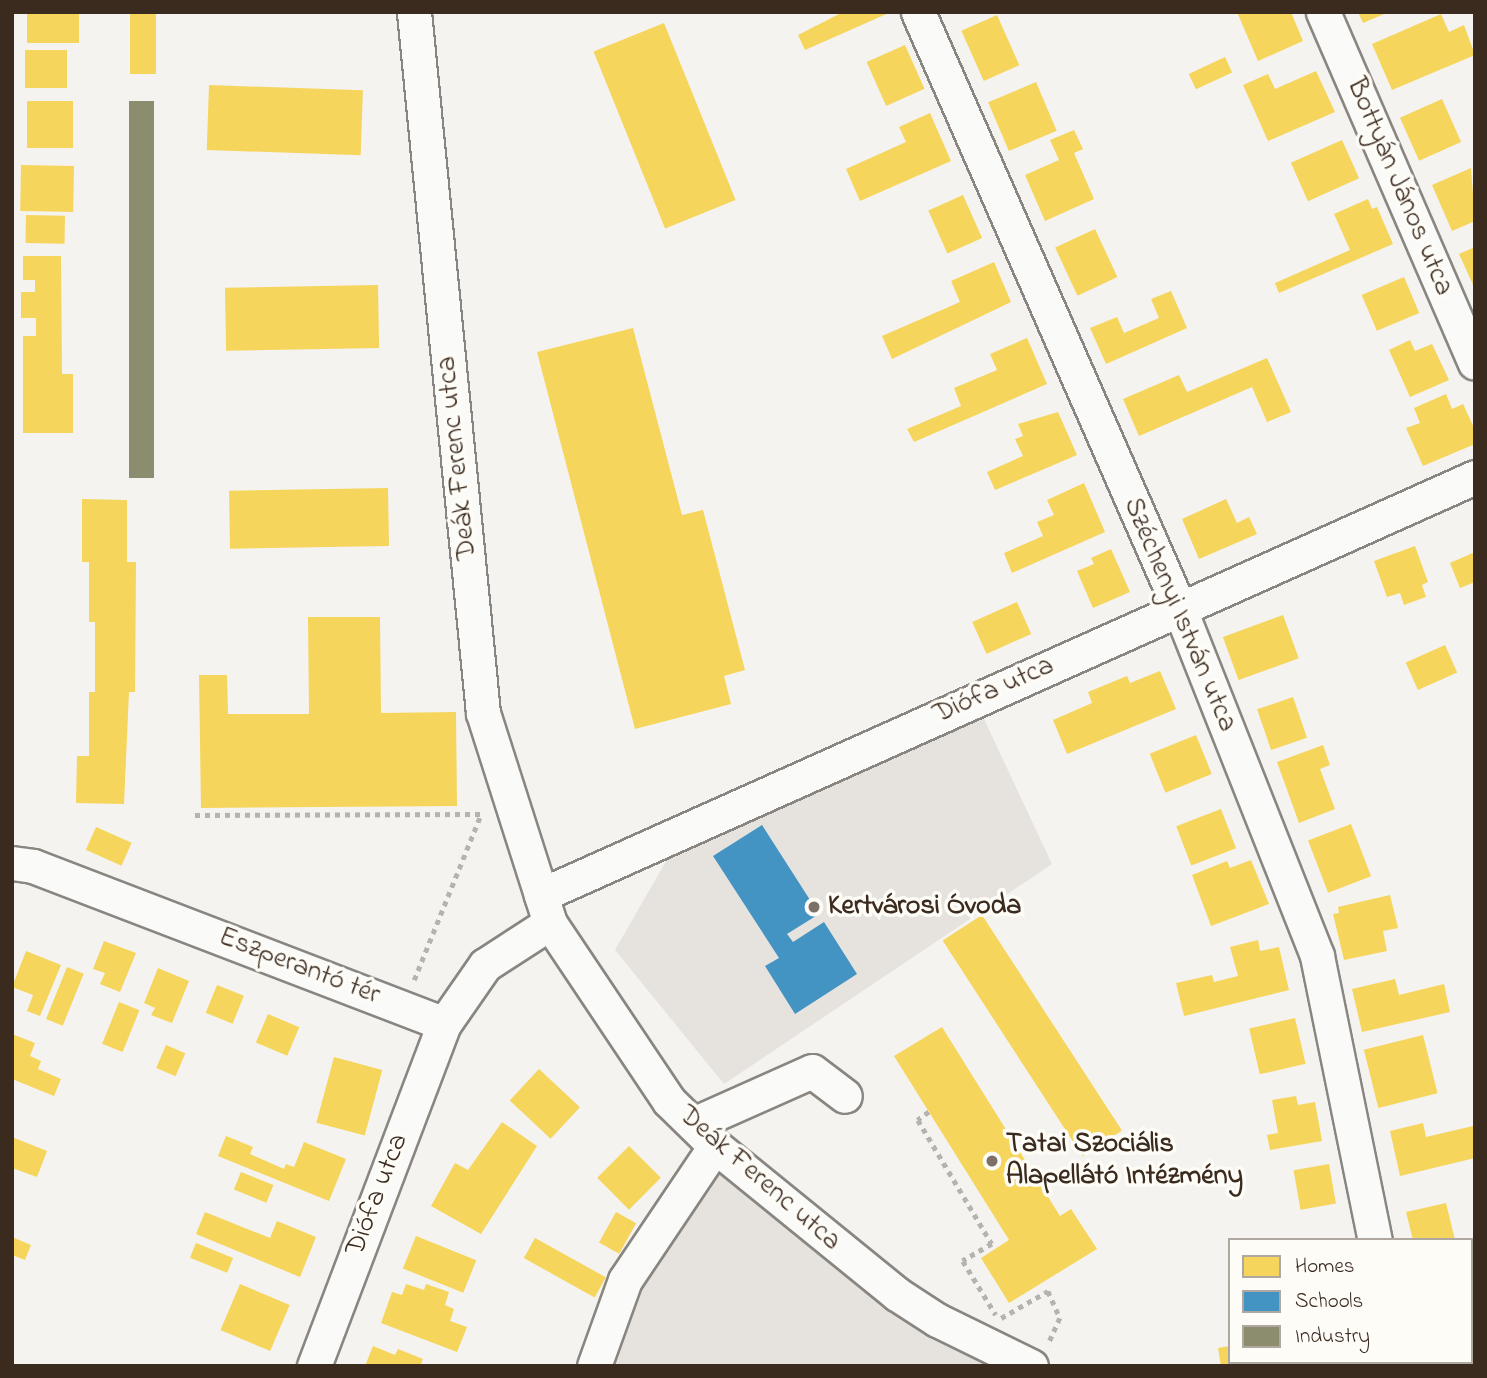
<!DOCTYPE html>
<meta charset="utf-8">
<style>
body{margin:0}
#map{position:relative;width:1487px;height:1378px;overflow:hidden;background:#f4f3ef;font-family:"Indie Flower",sans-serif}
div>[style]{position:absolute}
.built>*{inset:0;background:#e6e3de}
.homes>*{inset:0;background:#f6d55c;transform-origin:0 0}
.schools>*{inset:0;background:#4393c3}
.industry>*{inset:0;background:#8c8c6e;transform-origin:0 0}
.path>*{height:4.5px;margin-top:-2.25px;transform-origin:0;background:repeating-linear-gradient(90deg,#b5b3b0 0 5px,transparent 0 10px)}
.roads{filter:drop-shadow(2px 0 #898681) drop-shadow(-2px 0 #898681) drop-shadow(0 2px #898681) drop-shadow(0 -2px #898681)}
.minor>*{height:33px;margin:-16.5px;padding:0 16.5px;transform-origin:16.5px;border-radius:16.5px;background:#fafaf8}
.dots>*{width:19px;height:19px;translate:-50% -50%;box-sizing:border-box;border:4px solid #fdfcf7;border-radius:50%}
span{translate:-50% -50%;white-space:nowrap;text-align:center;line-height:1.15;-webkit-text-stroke:7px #fdfcf7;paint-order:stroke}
.street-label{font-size:28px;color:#3b2a1e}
.poi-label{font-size:28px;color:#3b2a1e;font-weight:700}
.left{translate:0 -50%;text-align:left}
.frame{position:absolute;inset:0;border:14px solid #3b2a1e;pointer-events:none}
.legend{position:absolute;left:1228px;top:1238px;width:245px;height:126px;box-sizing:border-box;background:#fdfcf7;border:2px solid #afa8a0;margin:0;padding:9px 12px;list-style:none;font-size:21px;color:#3b2a1e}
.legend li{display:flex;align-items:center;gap:14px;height:35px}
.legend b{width:35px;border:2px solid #afa8a0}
</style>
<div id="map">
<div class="built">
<i style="clip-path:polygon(983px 717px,1052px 864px,724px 1084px,615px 950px,669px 856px)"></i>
<i style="clip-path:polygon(715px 1146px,996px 1366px,594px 1366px)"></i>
</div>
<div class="homes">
<i style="left:27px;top:12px;width:52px;height:31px"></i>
<i style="left:130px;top:12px;width:26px;height:62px"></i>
<i style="clip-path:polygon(843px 12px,891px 12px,805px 50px,798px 35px)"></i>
<i style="clip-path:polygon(1237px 12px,1291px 12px,1303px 41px,1258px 61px)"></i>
<i style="clip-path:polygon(1358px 12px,1389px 12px,1363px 23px)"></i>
<i style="clip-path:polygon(1441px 14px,1449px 32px,1464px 25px,1475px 55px,1392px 90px,1372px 44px)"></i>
<i style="left:997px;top:15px;width:55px;height:39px;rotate:66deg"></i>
<i style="left:664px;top:23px;width:191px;height:76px;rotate:68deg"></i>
<i style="left:905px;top:45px;width:48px;height:42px;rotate:66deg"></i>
<i style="left:25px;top:50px;width:42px;height:38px"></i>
<i style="left:1225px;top:57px;width:17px;height:40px;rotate:65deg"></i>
<i style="clip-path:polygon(1316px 71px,1335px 112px,1268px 141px,1243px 85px,1268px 74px,1275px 89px)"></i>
<i style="left:1036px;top:82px;width:53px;height:52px;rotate:67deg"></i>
<i style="left:209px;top:85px;width:154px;height:65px;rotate:2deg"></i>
<i style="left:1442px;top:99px;width:47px;height:46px;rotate:66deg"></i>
<i style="left:27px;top:101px;width:46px;height:47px"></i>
<i style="clip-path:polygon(930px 113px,951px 161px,860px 201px,846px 169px,906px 142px,899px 127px)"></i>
<i style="clip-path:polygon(1074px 130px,1083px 149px,1074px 153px,1094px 199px,1045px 221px,1025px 175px,1059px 160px,1050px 140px)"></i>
<i style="left:1342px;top:140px;width:42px;height:56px;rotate:66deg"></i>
<i style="left:21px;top:165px;width:53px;height:46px;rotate:1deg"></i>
<i style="clip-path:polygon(1471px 168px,1475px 221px,1452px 231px,1432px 185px)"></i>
<i style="left:963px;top:195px;width:47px;height:38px;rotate:66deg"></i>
<i style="clip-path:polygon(1368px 199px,1372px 209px,1377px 207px,1393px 244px,1279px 293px,1275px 283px,1350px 250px,1334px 214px)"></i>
<i style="left:26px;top:215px;width:39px;height:28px;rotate:1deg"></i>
<i style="left:1095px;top:229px;width:53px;height:44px;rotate:65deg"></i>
<i style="clip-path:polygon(1475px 247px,1475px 289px,1459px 254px)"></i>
<i style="clip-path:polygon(23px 256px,61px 256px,62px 374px,73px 374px,73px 433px,23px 433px,23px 336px,36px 336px,36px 318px,21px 318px,21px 292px,35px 292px,35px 280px,23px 280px)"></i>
<i style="clip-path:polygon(994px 262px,1011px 302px,892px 359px,882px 336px,960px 302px,951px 281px)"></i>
<i style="left:1404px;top:277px;width:39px;height:46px;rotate:67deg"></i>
<i style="left:378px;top:285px;width:63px;height:153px;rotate:89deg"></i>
<i style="clip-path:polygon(1171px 291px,1187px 328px,1106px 364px,1090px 328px,1117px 317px,1124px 333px,1159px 318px,1151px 299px)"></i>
<i style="clip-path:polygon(633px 328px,682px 515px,703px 510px,745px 670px,724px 676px,731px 704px,635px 729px,537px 352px)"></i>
<i style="clip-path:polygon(1027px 338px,1047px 384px,914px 442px,907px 429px,961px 406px,954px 388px,997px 370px,990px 354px)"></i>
<i style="clip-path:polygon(1410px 340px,1415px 351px,1432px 344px,1449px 380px,1410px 397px,1389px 350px)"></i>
<i style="clip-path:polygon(1267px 358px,1291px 412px,1267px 422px,1252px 387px,1139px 436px,1123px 399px,1179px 375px,1187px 392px)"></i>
<i style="clip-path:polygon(1446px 394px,1452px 409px,1463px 404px,1475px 430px,1475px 444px,1423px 466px,1406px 428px,1420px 423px,1414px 408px)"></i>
<i style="clip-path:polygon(1058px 412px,1077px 455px,995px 490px,987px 472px,1023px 456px,1015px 439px,1023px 436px,1018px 424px)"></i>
<i style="clip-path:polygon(1084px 483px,1105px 532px,1012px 573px,1004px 553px,1043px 536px,1037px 522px,1054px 515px,1047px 500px)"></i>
<i style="left:388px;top:488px;width:58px;height:159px;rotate:89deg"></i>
<i style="clip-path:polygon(82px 499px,127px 500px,127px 562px,136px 562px,135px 692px,129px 692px,124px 804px,76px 803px,77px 756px,89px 756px,89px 692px,95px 692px,95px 622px,89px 622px,89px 562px,82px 562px)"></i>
<i style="clip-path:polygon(1226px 499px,1237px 523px,1249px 517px,1257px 534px,1199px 559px,1182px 519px)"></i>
<i style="clip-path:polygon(1415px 546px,1428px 582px,1422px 585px,1426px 597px,1404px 605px,1400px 593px,1387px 597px,1374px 561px)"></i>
<i style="clip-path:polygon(1111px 549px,1130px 592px,1093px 608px,1077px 571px,1094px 564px,1091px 558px)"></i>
<i style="clip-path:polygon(1475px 552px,1475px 582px,1460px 588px,1450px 563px)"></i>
<i style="left:1017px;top:602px;width:35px;height:49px;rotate:66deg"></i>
<i style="left:1283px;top:615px;width:46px;height:64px;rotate:70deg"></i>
<i style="clip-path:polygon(308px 617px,380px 617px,381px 713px,456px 712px,457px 806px,201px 808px,199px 675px,227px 675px,228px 714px,309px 714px)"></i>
<i style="left:1445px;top:645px;width:30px;height:43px;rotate:66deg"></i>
<i style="clip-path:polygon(1160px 671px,1176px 709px,1067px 754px,1053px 720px,1092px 703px,1088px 692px,1127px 676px,1130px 683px)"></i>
<i style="left:1293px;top:697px;width:43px;height:38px;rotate:71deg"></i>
<i style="left:1196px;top:735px;width:42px;height:50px;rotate:68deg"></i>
<i style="clip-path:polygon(1323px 745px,1330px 765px,1320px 769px,1335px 809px,1299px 823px,1277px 762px)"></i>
<i style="left:1221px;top:809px;width:42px;height:48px;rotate:69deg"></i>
<i style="left:1351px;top:824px;width:56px;height:46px;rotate:69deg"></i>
<i style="left:96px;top:827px;width:39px;height:25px;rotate:24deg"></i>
<i style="clip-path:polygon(1251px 860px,1269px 904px,1211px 926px,1192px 875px,1227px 861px,1230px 868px)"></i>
<i style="clip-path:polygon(1390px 895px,1398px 928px,1383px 931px,1387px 951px,1344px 960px,1333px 914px,1339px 913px,1338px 907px)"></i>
<i style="left:982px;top:915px;width:257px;height:47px;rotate:57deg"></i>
<i style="clip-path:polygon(1258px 940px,1260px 951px,1279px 947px,1289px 990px,1184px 1016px,1176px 983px,1212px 975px,1214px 982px,1238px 976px,1230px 947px)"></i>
<i style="clip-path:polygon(104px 941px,136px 953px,120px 992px,100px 984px,105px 973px,93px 969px)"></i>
<i style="clip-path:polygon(26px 951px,61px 965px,40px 1016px,27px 1011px,33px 995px,12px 987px)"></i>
<i style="left:67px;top:967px;width:18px;height:56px;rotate:22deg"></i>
<i style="clip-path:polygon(158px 968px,189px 981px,172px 1023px,151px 1015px,155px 1008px,144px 1003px)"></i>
<i style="clip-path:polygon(1395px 979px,1399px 995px,1444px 984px,1450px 1012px,1362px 1032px,1352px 989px)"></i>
<i style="left:217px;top:985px;width:29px;height:30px;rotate:22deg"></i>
<i style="left:119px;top:1002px;width:22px;height:45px;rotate:22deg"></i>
<i style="left:268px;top:1014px;width:34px;height:31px;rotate:23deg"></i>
<i style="left:1295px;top:1018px;width:47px;height:47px;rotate:77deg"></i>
<i style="clip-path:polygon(942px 1027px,1060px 1216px,1071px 1209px,1097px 1249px,1009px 1303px,981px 1258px,1009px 1240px,894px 1056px)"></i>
<i style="clip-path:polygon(12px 1034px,35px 1043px,30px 1056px,41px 1061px,38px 1069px,61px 1079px,54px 1096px,12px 1079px)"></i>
<i style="left:1423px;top:1035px;width:60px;height:61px;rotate:76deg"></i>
<i style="left:166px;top:1045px;width:21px;height:25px;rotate:23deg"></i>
<i style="left:334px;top:1057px;width:50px;height:68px;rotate:15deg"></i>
<i style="left:539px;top:1069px;width:56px;height:43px;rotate:43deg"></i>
<i style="clip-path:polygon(1296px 1096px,1298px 1105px,1315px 1102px,1322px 1141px,1270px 1150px,1267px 1135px,1278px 1133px,1272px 1100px)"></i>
<i style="clip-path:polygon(502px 1122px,537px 1146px,481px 1234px,431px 1206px,455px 1163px,468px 1170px)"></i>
<i style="clip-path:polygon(1423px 1123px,1426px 1137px,1473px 1126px,1475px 1158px,1400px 1176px,1390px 1131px)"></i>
<i style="clip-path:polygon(226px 1136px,253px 1147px,250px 1154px,284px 1169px,286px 1164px,294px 1167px,304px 1142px,346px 1159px,329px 1201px,218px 1156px)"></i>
<i style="clip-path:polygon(12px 1137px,47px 1151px,37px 1177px,12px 1168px)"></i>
<i style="left:629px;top:1146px;width:45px;height:45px;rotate:45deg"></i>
<i style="left:1329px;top:1164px;width:40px;height:36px;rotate:80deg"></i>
<i style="left:241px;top:1172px;width:35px;height:19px;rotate:22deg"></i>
<i style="clip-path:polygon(1446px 1203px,1455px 1240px,1413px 1240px,1406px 1212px)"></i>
<i style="clip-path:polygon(205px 1212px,270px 1238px,277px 1221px,316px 1237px,300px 1277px,196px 1234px)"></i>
<i style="left:616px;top:1212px;width:23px;height:35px;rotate:29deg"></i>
<i style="left:416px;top:1236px;width:65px;height:35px;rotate:22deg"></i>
<i style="clip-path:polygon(12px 1237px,31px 1245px,25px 1260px,12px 1255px)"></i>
<i style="left:535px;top:1238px;width:81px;height:23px;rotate:29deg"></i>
<i style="left:196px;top:1243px;width:40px;height:16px;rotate:22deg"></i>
<i style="clip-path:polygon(1471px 1275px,1475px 1283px,1471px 1305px)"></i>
<i style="left:240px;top:1284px;width:54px;height:50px;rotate:23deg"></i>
<i style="clip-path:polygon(406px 1284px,424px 1290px,426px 1284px,449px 1292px,445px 1305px,454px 1309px,450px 1321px,467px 1327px,457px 1352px,381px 1323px,392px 1292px,402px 1295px)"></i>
<i style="left:1475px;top:1315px;width:39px;height:4px;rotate:90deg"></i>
<i style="clip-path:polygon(373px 1346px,395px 1355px,398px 1349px,423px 1359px,420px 1366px,365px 1366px)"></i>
<i style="clip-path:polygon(1230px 1346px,1230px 1362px,1276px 1366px,1221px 1366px,1218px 1348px)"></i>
</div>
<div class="schools">
<i style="clip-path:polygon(762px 825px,819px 914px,787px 934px,793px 942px,824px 922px,857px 974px,795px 1014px,765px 966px,779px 958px,713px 856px)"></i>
</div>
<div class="industry">
<i style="left:129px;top:101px;width:25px;height:377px"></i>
</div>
<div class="path">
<i style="left:195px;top:815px;width:288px;rotate:-0.2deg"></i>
<i style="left:414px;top:980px;width:179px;rotate:-68deg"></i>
<i style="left:929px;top:1112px;width:14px;rotate:144deg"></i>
<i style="left:918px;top:1120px;width:144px;rotate:59.2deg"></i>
<i style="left:992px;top:1244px;width:34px;rotate:150deg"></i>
<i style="left:963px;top:1261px;width:63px;rotate:58.6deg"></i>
<i style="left:1001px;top:1318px;width:54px;rotate:-29.9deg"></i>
<i style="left:1048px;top:1291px;width:30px;rotate:66deg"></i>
<i style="left:1060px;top:1318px;width:30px;rotate:114deg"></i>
</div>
<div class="roads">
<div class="minor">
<i style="left:414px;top:12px;width:704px;rotate:84.38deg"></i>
<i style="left:483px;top:713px;width:191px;rotate:72.3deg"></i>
<i style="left:918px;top:12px;width:650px;rotate:66.32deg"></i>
<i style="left:1179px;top:607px;width:375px;rotate:68.4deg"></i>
<i style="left:1317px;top:956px;width:290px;rotate:78.5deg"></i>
<i style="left:1323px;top:12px;width:382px;rotate:66.6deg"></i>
<i style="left:12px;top:863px;width:21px;rotate:8deg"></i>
<i style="left:33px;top:866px;width:440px;rotate:21deg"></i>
<i style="left:444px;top:1024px;width:72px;rotate:-55.2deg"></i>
<i style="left:485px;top:965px;width:77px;rotate:-32.9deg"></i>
<i style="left:693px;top:1124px;width:130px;rotate:-24deg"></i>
<i style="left:812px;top:1071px;width:41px;rotate:37.1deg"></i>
<i style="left:1388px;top:1362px;width:4px;rotate:76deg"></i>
<i style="left:314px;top:1366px;width:366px;rotate:-69.2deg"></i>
<i style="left:594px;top:1366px;width:91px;rotate:-70.2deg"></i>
<i style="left:625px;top:1280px;width:161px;rotate:-56.1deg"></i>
<i style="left:1031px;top:1366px;width:105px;rotate:-153.9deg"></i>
<i style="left:937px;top:1320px;width:48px;rotate:-147deg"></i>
<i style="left:897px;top:1294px;width:235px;rotate:-140.9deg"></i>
<i style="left:715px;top:1146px;width:64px;rotate:-135.6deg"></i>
<i style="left:669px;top:1101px;width:214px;rotate:-123.8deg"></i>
<i style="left:550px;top:923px;width:29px;rotate:-108deg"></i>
<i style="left:541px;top:895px;width:1023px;rotate:-24.11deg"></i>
</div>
</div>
<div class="dots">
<i style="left:814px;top:907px;background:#7c7067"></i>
<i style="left:992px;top:1161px;background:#7c7067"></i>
</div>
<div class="street-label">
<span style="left:1399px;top:187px;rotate:67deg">Bottyán János utca</span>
<span style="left:458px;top:458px;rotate:-96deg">Deák Ferenc utca</span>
<span style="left:1179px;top:615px;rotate:67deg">Széchenyi István utca</span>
<span style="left:994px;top:691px;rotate:-24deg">Diófa utca</span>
<span style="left:299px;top:967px;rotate:21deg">Eszperantó tér</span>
<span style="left:759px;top:1179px;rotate:41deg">Deák Ferenc utca</span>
<span style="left:378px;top:1195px;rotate:-69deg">Diófa utca</span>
</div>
<div class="poi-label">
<span class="left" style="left:828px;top:907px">Kertvárosi Óvoda</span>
<span class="left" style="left:1006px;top:1161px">Tatai Szociális<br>Alapellátó Intézmény</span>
</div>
<div class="frame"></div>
<ul class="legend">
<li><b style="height:19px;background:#f6d55c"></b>Homes</li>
<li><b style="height:19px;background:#4393c3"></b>Schools</li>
<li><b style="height:19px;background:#8c8c6e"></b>Industry</li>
</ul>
</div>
